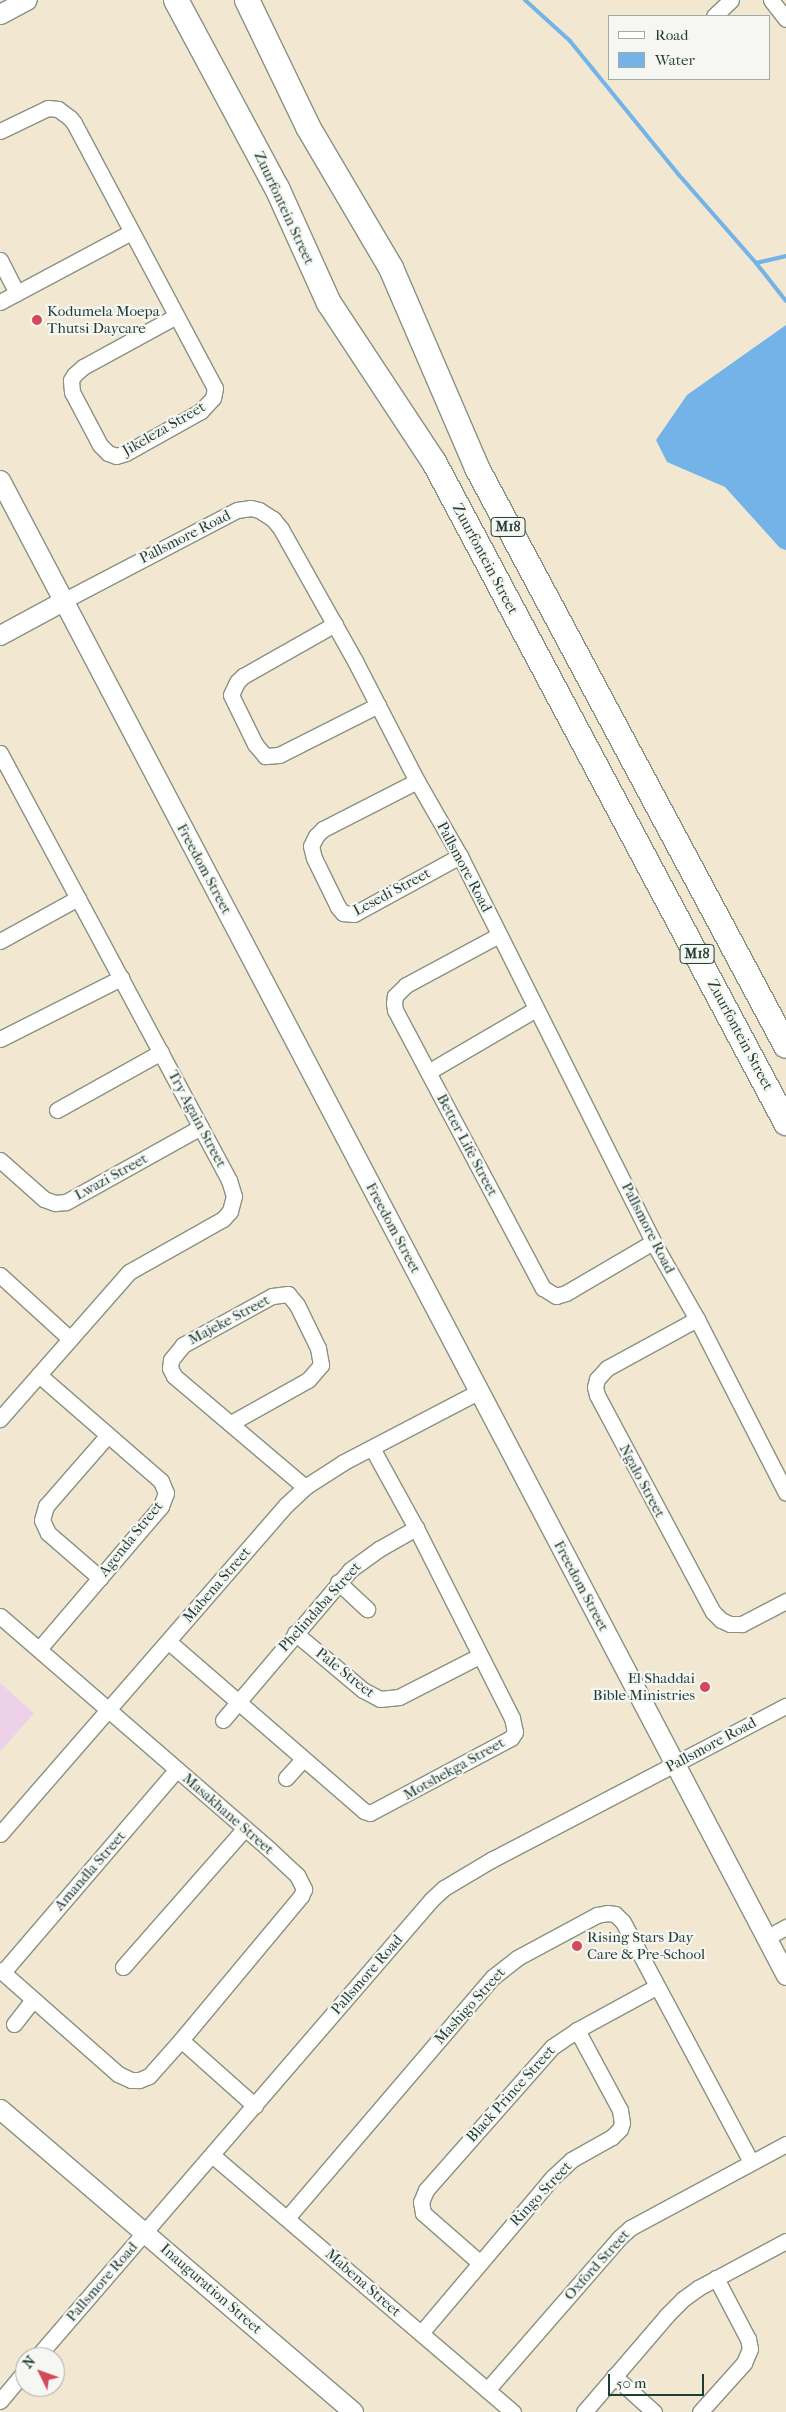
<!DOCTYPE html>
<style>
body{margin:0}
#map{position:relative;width:786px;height:2412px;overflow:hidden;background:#f2e7d0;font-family:"IM FELL French Canon",serif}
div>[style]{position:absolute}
.built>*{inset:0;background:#edd1e9}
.water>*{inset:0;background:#73b3e7}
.stream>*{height:4px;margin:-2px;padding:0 2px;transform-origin:2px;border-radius:2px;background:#73b3e7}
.roads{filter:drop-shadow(1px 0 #889282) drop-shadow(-1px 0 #889282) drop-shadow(0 1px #889282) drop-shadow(0 -1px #889282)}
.minor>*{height:15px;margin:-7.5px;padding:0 7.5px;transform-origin:7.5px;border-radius:7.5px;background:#fff}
.tertiary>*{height:19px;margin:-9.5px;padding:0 9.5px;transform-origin:9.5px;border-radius:9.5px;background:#fff}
.primary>*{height:24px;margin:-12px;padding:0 12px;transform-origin:12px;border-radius:12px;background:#fff}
.dots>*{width:14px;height:14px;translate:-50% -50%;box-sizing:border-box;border:2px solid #f6f6f2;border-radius:50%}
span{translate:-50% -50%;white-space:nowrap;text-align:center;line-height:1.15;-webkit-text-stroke:4.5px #f6f6f2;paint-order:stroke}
.shield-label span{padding:1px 4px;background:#f6f6f2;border:1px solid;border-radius:4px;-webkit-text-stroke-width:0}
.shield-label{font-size:14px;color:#1f3d34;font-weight:700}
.street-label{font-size:15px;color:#1f3d34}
.poi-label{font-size:15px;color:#1f3d34}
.left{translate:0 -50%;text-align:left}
.right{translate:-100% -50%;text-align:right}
.legend{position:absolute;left:608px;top:15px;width:162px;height:65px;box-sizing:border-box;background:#f6f6f2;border:1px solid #a0aca6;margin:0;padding:6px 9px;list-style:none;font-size:15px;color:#1f3d34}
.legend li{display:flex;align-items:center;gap:10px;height:25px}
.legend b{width:25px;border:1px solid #a0aca6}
.north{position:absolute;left:15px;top:2347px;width:50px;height:50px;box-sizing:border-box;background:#f6f6f2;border:1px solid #a0aca6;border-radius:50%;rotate:312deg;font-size:14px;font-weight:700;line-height:20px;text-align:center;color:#1f3d34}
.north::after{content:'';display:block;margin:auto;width:18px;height:22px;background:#d1495b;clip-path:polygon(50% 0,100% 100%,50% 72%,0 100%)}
.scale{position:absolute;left:608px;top:2374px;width:96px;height:22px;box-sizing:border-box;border:2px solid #1f3d34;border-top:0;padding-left:6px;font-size:15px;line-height:18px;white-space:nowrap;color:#1f3d34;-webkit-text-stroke:4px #f6f6f2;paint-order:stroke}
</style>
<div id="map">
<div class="built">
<i style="clip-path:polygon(0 1683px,34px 1713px,0 1752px)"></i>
</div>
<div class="water">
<i style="clip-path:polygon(786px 325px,786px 550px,780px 548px,725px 487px,667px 462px,656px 440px,687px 395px)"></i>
</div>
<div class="stream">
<i style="left:525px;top:0;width:61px;rotate:42.3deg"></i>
<i style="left:570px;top:41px;width:173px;rotate:50.9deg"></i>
<i style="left:679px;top:175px;width:117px;rotate:48.8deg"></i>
<i style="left:756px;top:263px;width:31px;rotate:-13deg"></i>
<i style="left:756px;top:263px;width:48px;rotate:51.7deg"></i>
</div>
<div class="roads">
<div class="minor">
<i style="left:771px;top:0;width:24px;rotate:52deg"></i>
<i style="left:714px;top:16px;width:23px;rotate:-43deg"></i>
<i style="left:0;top:131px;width:53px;rotate:-25.6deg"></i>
<i style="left:48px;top:108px;width:10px;rotate:6deg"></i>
<i style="left:58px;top:109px;width:15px;rotate:37deg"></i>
<i style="left:70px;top:118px;width:6px;rotate:51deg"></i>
<i style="left:74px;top:123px;width:300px;rotate:62deg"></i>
<i style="left:215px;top:388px;width:10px;rotate:101deg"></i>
<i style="left:213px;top:398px;width:18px;rotate:133deg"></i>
<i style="left:201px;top:411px;width:86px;rotate:150.8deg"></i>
<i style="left:126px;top:453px;width:10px;rotate:163deg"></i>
<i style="left:116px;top:456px;width:9px;rotate:-159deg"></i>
<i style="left:108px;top:453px;width:11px;rotate:-135deg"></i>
<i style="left:100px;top:445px;width:60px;rotate:-117.8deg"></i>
<i style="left:72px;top:392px;width:12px;rotate:-95deg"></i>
<i style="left:71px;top:380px;width:6px;rotate:-59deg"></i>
<i style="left:74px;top:375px;width:12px;rotate:-42deg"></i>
<i style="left:83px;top:367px;width:106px;rotate:-28.7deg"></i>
<i style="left:0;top:260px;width:37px;rotate:63deg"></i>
<i style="left:0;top:302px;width:149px;rotate:-28.1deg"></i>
<i style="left:63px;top:601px;width:196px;rotate:-27.6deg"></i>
<i style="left:237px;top:510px;width:14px;rotate:-8deg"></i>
<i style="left:251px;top:508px;width:8px;rotate:14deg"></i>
<i style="left:259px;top:510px;width:17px;rotate:33deg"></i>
<i style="left:273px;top:519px;width:13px;rotate:51deg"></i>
<i style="left:281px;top:529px;width:151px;rotate:60.7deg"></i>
<i style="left:355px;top:661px;width:135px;rotate:62.7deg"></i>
<i style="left:417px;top:781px;width:86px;rotate:60.2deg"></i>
<i style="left:460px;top:856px;width:432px;rotate:63.4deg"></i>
<i style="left:653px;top:1242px;width:89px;rotate:60.3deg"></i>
<i style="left:697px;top:1319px;width:195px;rotate:62.9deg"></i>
<i style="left:335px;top:624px;width:106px;rotate:150.5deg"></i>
<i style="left:243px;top:676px;width:8px;rotate:135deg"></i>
<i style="left:237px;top:682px;width:14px;rotate:115deg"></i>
<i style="left:231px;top:695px;width:55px;rotate:63.9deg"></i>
<i style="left:255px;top:744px;width:16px;rotate:50deg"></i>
<i style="left:265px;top:756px;width:14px;rotate:-4deg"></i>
<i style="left:279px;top:755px;width:111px;rotate:-26.8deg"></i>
<i style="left:0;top:753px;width:485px;rotate:61.8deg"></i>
<i style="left:229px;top:1180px;width:17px;rotate:73deg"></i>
<i style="left:234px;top:1196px;width:16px;rotate:105deg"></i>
<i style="left:230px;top:1211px;width:11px;rotate:131deg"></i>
<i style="left:223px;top:1219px;width:108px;rotate:150.6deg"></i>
<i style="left:129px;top:1272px;width:196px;rotate:131.3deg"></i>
<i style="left:417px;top:781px;width:106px;rotate:152.9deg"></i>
<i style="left:323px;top:829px;width:10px;rotate:135deg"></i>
<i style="left:316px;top:836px;width:11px;rotate:117deg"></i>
<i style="left:311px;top:846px;width:12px;rotate:76deg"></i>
<i style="left:314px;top:858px;width:55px;rotate:63.9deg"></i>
<i style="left:338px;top:907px;width:8px;rotate:50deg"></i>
<i style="left:343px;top:913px;width:11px;rotate:5deg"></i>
<i style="left:354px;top:914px;width:121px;rotate:-28.7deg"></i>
<i style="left:499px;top:935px;width:106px;rotate:151.7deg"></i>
<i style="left:406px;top:985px;width:16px;rotate:135deg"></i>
<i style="left:395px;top:996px;width:7px;rotate:98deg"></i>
<i style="left:394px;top:1003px;width:7px;rotate:82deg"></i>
<i style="left:395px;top:1010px;width:315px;rotate:62deg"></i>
<i style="left:543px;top:1288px;width:15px;rotate:32deg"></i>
<i style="left:556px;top:1296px;width:10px;rotate:-17deg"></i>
<i style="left:566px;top:1293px;width:101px;rotate:-30.4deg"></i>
<i style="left:0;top:941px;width:89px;rotate:-28.9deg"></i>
<i style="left:0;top:1039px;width:136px;rotate:-26.8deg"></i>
<i style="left:428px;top:1072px;width:125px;rotate:-30.3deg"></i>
<i style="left:57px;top:1110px;width:119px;rotate:-29.1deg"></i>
<i style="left:0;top:1160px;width:59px;rotate:41.6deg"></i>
<i style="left:44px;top:1199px;width:12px;rotate:20deg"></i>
<i style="left:55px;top:1203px;width:11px;rotate:-5deg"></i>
<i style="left:66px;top:1202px;width:154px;rotate:-29.1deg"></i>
<i style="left:0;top:1275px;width:95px;rotate:42.4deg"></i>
<i style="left:697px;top:1319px;width:102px;rotate:151.4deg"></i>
<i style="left:607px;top:1368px;width:15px;rotate:132deg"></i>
<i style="left:597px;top:1379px;width:8px;rotate:104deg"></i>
<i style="left:595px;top:1387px;width:8px;rotate:76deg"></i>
<i style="left:597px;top:1395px;width:246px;rotate:61.9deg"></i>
<i style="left:713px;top:1612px;width:11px;rotate:45deg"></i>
<i style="left:721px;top:1620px;width:10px;rotate:24deg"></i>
<i style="left:730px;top:1624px;width:12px"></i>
<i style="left:742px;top:1624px;width:50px;rotate:-27.6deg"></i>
<i style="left:231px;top:1423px;width:88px;rotate:-29.2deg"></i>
<i style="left:308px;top:1380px;width:20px;rotate:-49deg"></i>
<i style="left:321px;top:1365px;width:17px;rotate:-100deg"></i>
<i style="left:318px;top:1348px;width:48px;rotate:-116deg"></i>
<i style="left:297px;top:1305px;width:14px;rotate:-129deg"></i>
<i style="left:288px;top:1294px;width:16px;rotate:173deg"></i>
<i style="left:272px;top:1296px;width:102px;rotate:151.2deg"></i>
<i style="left:183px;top:1345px;width:19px;rotate:129deg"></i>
<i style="left:171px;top:1360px;width:8px;rotate:97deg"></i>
<i style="left:170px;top:1368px;width:9px;rotate:63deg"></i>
<i style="left:174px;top:1376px;width:172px;rotate:40.3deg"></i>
<i style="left:100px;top:1578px;width:69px;rotate:-139.1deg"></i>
<i style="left:48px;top:1533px;width:14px;rotate:-115deg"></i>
<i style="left:42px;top:1520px;width:15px;rotate:-74deg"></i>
<i style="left:46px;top:1506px;width:94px;rotate:-48.9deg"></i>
<i style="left:338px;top:1582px;width:40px;rotate:43deg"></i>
<i style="left:0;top:1616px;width:357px;rotate:40.9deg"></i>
<i style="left:270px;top:1850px;width:37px;rotate:43deg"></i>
<i style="left:297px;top:1875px;width:16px;rotate:63deg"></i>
<i style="left:304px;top:1889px;width:8px;rotate:113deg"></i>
<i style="left:301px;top:1896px;width:187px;rotate:129.8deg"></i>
<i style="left:181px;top:2040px;width:48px;rotate:131.6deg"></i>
<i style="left:149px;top:2076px;width:11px;rotate:158deg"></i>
<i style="left:139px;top:2080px;width:8px;rotate:180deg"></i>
<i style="left:131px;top:2080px;width:14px;rotate:-155deg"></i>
<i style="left:118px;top:2074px;width:157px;rotate:-138.6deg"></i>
<i style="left:295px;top:1633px;width:89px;rotate:40deg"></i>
<i style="left:363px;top:1690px;width:19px;rotate:28deg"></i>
<i style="left:380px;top:1699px;width:19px;rotate:-6deg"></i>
<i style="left:399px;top:1697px;width:90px;rotate:-27.1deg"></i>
<i style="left:169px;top:1642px;width:258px;rotate:40.9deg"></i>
<i style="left:364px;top:1811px;width:6px;rotate:18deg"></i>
<i style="left:370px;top:1813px;width:160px;rotate:-28deg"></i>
<i style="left:511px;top:1738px;width:7px;rotate:-56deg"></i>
<i style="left:515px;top:1732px;width:14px;rotate:-102deg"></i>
<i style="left:512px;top:1718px;width:213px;rotate:-116.8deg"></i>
<i style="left:416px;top:1528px;width:91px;rotate:-118.8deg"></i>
<i style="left:39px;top:1649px;width:188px;rotate:-49.5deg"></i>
<i style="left:161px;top:1506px;width:14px;rotate:-69deg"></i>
<i style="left:166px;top:1493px;width:13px;rotate:-113deg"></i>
<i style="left:161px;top:1481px;width:162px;rotate:-139deg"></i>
<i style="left:223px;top:1720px;width:197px;rotate:-49.7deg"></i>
<i style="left:350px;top:1570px;width:36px;rotate:-36deg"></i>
<i style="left:379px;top:1549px;width:43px;rotate:-29.6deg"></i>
<i style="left:286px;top:1778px;width:25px;rotate:-48deg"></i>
<i style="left:0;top:1834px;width:436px;rotate:-49deg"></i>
<i style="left:286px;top:1505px;width:26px;rotate:-43deg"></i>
<i style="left:305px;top:1487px;width:46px;rotate:-32.7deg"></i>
<i style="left:344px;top:1462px;width:153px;rotate:-27.6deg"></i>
<i style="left:766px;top:1938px;width:23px;rotate:-29deg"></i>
<i style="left:123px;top:1967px;width:185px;rotate:-48.7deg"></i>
<i style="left:3px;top:1972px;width:267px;rotate:-49.4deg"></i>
<i style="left:14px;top:2024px;width:31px;rotate:-52deg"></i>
<i style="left:181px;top:2040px;width:99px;rotate:41.7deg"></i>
<i style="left:212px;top:2155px;width:396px;rotate:40.5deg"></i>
<i style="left:287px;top:2218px;width:317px;rotate:-49.5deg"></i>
<i style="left:493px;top:1977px;width:31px;rotate:-38deg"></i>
<i style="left:517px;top:1958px;width:91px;rotate:-28.3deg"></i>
<i style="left:597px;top:1915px;width:10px;rotate:-11deg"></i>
<i style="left:607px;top:1913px;width:8px;rotate:7deg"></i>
<i style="left:615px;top:1914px;width:11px;rotate:45deg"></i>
<i style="left:623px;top:1922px;width:272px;rotate:61.9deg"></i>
<i style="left:480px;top:2263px;width:76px;rotate:-138.7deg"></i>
<i style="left:423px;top:2213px;width:11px;rotate:-100deg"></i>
<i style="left:421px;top:2202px;width:13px;rotate:-67deg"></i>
<i style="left:426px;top:2190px;width:191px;rotate:-48.6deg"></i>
<i style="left:552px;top:2047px;width:30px;rotate:-34deg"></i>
<i style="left:577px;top:2030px;width:90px;rotate:-28.6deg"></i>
<i style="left:421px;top:2333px;width:204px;rotate:-49.8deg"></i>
<i style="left:553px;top:2177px;width:25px;rotate:-43deg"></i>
<i style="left:571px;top:2160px;width:47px;rotate:-29.3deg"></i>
<i style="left:612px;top:2137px;width:11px;rotate:-45deg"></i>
<i style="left:620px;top:2129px;width:6px;rotate:-72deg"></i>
<i style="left:622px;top:2123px;width:13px;rotate:-99deg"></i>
<i style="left:620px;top:2110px;width:91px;rotate:-118.3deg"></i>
<i style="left:37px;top:2357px;width:603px;rotate:-49.23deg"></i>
<i style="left:431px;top:1900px;width:18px;rotate:-43deg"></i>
<i style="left:444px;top:1888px;width:55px;rotate:-30.8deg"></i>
<i style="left:491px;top:1860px;width:333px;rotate:-27.6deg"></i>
<i style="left:614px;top:2376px;width:54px;rotate:42deg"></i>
<i style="left:487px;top:2390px;width:201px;rotate:-49deg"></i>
<i style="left:619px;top:2238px;width:15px;rotate:-42deg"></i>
<i style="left:630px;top:2228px;width:177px;rotate:-28.3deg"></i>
<i style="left:0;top:2401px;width:39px;rotate:-50deg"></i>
<i style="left:584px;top:2412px;width:128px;rotate:-49.4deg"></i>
<i style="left:667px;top:2315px;width:23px;rotate:-45deg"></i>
<i style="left:683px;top:2299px;width:19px;rotate:-36deg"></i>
<i style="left:698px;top:2288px;width:100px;rotate:-28.1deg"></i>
<i style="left:700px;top:2412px;width:66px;rotate:-48.1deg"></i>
<i style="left:744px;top:2363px;width:15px;rotate:-67deg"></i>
<i style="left:750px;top:2349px;width:10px;rotate:-101deg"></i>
<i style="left:748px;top:2339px;width:69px;rotate:-117.7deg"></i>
</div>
<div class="tertiary">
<i style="left:0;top:14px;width:30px;rotate:-28deg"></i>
<i style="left:0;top:480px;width:1689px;rotate:62.27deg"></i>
<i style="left:0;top:635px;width:72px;rotate:-28.4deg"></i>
<i style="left:0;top:2109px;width:465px;rotate:40.6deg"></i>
</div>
<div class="primary">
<i style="left:176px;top:0;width:213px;rotate:61.8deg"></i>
<i style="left:277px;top:188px;width:126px;rotate:65.7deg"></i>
<i style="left:329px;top:303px;width:191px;rotate:56.6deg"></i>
<i style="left:434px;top:462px;width:749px;rotate:61.96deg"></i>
<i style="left:247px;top:0;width:141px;rotate:64.3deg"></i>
<i style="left:308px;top:127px;width:164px;rotate:59.5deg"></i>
<i style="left:391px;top:268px;width:218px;rotate:66.7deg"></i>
<i style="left:477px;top:468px;width:655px;rotate:61.87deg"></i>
</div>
</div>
<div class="dots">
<i style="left:37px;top:320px;background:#d1495b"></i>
<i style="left:705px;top:1687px;background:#d1495b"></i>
<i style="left:577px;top:1946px;background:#d1495b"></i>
</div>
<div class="shield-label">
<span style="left:508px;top:527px">M18</span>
<span style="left:697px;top:954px">M18</span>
</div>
<div class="street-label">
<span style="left:284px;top:208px;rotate:65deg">Zuurfontein Street</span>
<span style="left:164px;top:429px;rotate:-30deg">Jikeleza Street</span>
<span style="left:185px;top:537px;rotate:-27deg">Pallsmore Road</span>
<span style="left:485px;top:559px;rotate:62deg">Zuurfontein Street</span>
<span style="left:464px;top:867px;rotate:62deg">Pallsmore Road</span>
<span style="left:204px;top:869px;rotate:62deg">Freedom Street</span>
<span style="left:392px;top:892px;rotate:-28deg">Lesedi Street</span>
<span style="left:740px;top:1035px;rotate:62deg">Zuurfontein Street</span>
<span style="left:197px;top:1119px;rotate:62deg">Try Again Street</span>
<span style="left:467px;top:1145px;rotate:62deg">Better Life Street</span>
<span style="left:111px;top:1177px;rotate:-29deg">Lwazi Street</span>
<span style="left:393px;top:1228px;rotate:62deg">Freedom Street</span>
<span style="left:648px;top:1228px;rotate:63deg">Pallsmore Road</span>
<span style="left:229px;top:1320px;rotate:-28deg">Majeke Street</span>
<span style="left:642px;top:1481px;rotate:62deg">Ngalo Street</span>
<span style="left:131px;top:1539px;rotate:-51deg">Agenda Street</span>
<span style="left:217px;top:1585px;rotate:-49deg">Mabena Street</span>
<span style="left:581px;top:1586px;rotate:62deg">Freedom Street</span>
<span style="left:320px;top:1607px;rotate:-48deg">Phelindaba Street</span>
<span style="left:345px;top:1673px;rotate:38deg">Pale Street</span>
<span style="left:711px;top:1745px;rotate:-28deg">Pallsmore Road</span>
<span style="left:454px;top:1769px;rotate:-29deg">Motshekga Street</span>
<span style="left:228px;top:1814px;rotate:41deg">Masakhane Street</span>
<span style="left:90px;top:1871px;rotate:-49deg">Amandla Street</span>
<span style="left:367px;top:1975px;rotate:-49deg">Pallsmore Road</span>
<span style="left:470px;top:2006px;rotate:-48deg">Mashigo Street</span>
<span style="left:511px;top:2094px;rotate:-48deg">Black Prince Street</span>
<span style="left:541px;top:2194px;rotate:-47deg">Ringo Street</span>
<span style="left:597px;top:2265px;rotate:-48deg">Oxford Street</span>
<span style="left:102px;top:2282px;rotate:-49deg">Pallsmore Road</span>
<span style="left:363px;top:2283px;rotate:41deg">Mabena Street</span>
<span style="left:211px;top:2289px;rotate:41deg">Inauguration Street</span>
</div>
<div class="poi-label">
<span class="left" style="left:47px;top:320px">Kodumela Moepa<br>Thutsi Daycare</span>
<span class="right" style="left:695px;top:1687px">El Shaddai<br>Bible Ministries</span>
<span class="left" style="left:587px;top:1946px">Rising Stars Day<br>Care &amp; Pre-School</span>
</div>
<ul class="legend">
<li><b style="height:6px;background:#fff"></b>Road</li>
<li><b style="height:14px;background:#73b3e7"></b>Water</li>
</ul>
<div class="north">N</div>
<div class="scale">50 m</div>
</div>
